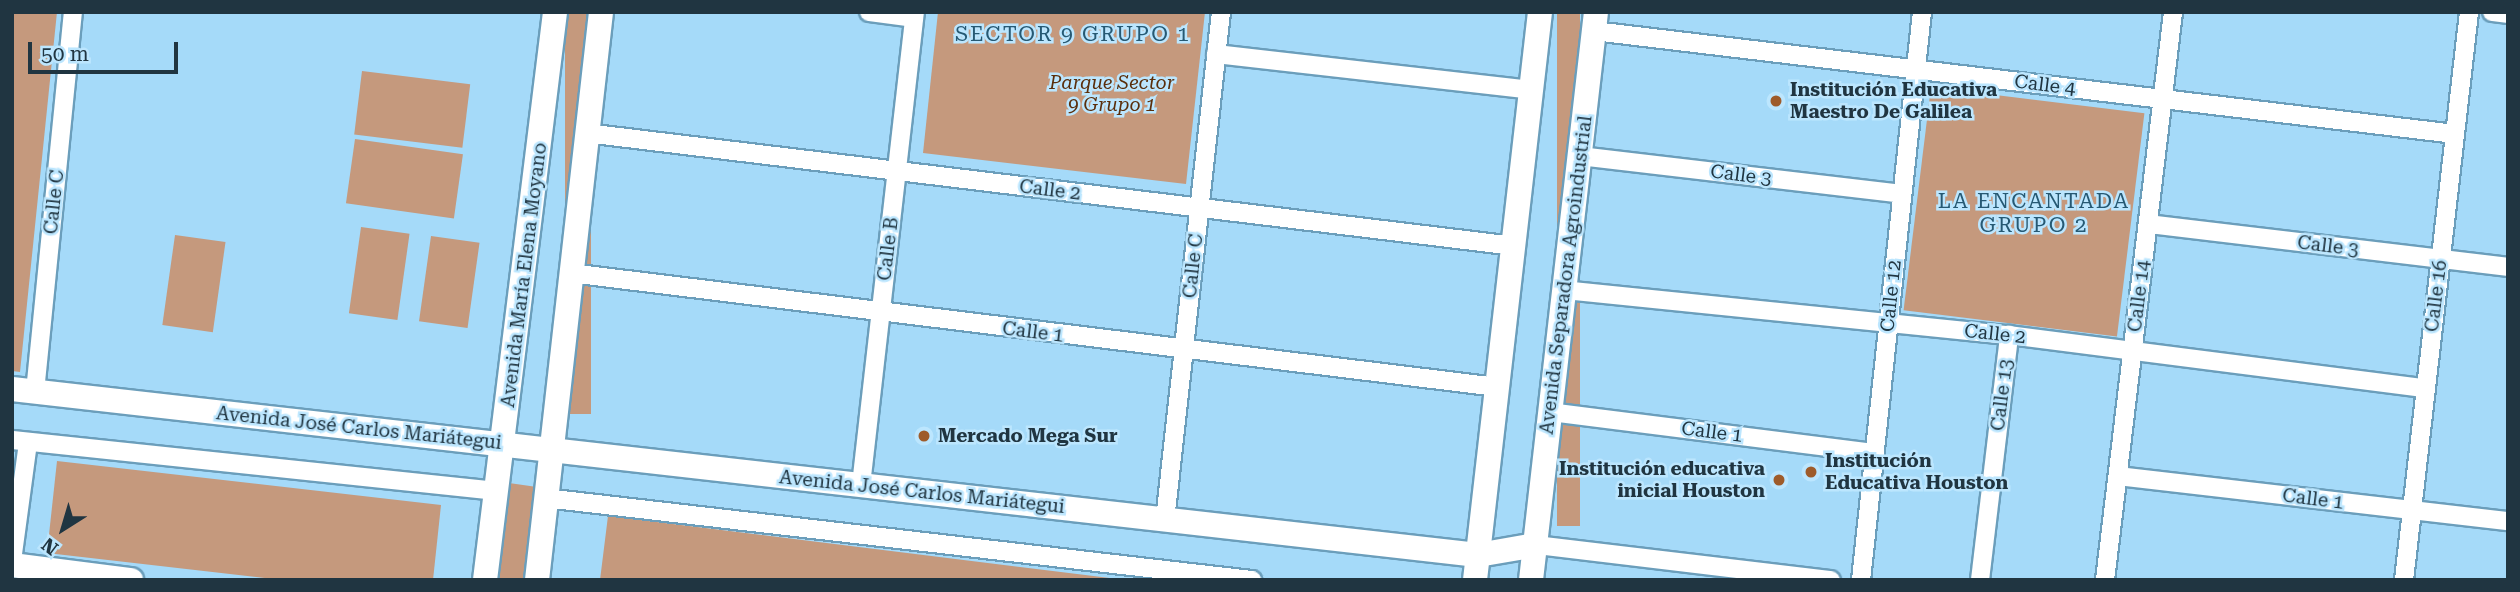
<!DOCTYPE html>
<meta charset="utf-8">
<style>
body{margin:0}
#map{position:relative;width:2520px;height:592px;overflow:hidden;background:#a5daf9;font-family:"Roboto Serif",serif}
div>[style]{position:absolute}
.green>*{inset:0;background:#c5997d;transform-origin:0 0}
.roads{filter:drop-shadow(2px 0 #6b9ebb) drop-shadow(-2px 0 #6b9ebb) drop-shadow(0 2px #6b9ebb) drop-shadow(0 -2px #6b9ebb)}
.street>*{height:18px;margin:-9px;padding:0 9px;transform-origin:9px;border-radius:9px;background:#fff}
.secondary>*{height:24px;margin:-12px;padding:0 12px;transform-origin:12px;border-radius:12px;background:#fff}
.dots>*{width:19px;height:19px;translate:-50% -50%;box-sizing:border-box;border:4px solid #bce6fe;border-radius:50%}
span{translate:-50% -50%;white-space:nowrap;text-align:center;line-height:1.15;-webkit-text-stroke:5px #bce6fe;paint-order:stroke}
.park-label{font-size:19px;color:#5a2e0b;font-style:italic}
.street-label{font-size:19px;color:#203541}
.poi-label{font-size:19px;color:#203541;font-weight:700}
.left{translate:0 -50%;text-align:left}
.right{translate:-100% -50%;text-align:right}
.neighbourhood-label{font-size:21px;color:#265973;letter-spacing:2px}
.frame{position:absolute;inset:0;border:14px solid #203541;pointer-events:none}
.north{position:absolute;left:28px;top:494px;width:70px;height:70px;-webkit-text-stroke:5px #bce6fe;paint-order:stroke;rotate:217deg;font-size:19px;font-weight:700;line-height:28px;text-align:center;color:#203541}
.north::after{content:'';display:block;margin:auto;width:24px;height:32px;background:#203541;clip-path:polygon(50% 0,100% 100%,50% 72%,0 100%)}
.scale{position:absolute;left:28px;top:42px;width:150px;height:32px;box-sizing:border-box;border:4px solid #203541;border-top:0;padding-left:9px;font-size:21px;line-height:24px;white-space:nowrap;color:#203541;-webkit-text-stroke:5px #bce6fe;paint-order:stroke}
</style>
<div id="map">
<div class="green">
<i style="clip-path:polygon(12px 12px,57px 12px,20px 372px,12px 371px)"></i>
<i style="left:565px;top:12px;width:26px;height:402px"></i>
<i style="clip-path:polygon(938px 12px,1205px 12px,1186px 184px,923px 153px)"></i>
<i style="left:1557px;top:12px;width:23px;height:514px"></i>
<i style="left:362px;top:71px;width:109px;height:64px;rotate:7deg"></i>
<i style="left:1931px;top:87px;width:215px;height:225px;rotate:7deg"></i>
<i style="left:355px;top:139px;width:109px;height:65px;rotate:8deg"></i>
<i style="left:361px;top:227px;width:49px;height:87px;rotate:8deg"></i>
<i style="left:175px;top:235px;width:51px;height:91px;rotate:8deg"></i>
<i style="left:431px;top:236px;width:49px;height:86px;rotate:8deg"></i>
<i style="clip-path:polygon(57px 461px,441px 505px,433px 580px,282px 580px,47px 553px)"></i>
<i style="left:509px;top:483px;width:30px;height:96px;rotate:8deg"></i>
<i style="clip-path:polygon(608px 516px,1126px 580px,600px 580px)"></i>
</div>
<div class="roads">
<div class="street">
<i style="left:869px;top:12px;width:45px;rotate:7.6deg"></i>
<i style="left:2492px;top:12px;width:16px;rotate:7deg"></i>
<i style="left:1594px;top:31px;width:867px;rotate:6.82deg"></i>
<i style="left:1216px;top:54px;width:317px;rotate:6.5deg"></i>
<i style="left:586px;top:133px;width:935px;rotate:6.94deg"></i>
<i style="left:1580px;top:156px;width:324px;rotate:6.7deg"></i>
<i style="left:2148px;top:224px;width:363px;rotate:6.8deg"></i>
<i style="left:570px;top:273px;width:934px;rotate:7.01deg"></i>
<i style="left:1564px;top:290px;width:447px;rotate:5.8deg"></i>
<i style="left:2009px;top:335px;width:419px;rotate:7.3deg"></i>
<i style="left:35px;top:392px;width:382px;rotate:-84.3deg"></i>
<i style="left:1550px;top:412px;width:327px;rotate:7.2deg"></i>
<i style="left:12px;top:440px;width:488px;rotate:6deg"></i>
<i style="left:2118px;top:476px;width:393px;rotate:6.6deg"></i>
<i style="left:861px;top:485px;width:476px;rotate:-83.5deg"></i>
<i style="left:545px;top:498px;width:712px;rotate:6.62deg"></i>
<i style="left:1165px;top:520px;width:511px;rotate:-83.71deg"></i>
<i style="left:1536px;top:545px;width:297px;rotate:6.8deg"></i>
<i style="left:12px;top:561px;width:120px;rotate:-82.3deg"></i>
<i style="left:1861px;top:580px;width:571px;rotate:-83.87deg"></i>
<i style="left:1980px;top:580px;width:247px;rotate:-83.2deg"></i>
<i style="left:2105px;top:580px;width:572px;rotate:-83.17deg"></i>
<i style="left:2404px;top:580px;width:572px;rotate:-83.47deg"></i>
</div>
<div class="secondary">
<i style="left:12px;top:389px;width:1475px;rotate:6.46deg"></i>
<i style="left:1478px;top:555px;width:59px;rotate:-9.8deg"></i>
<i style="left:12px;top:565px;width:120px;rotate:7.2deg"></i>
<i style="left:485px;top:580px;width:572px;rotate:-82.97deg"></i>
<i style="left:537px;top:580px;width:572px;rotate:-83.57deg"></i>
<i style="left:1475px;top:580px;width:572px;rotate:-83.47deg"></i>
<i style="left:1531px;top:580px;width:572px;rotate:-83.47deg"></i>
</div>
</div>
<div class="dots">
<i style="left:1776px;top:101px;background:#9e5b2a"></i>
<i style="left:924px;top:436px;background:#9e5b2a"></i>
<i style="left:1811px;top:472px;background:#9e5b2a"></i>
<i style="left:1779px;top:480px;background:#9e5b2a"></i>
</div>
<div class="park-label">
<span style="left:1112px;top:94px">Parque Sector<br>9 Grupo 1</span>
</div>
<div class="street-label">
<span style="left:2045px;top:85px;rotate:7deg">Calle 4</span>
<span style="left:1741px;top:175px;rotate:7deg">Calle 3</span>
<span style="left:1050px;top:190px;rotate:7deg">Calle 2</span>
<span style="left:54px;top:202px;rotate:-84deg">Calle C</span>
<span style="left:2328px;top:246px;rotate:7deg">Calle 3</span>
<span style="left:888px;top:249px;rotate:-83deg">Calle B</span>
<span style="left:1193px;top:266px;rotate:-84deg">Calle C</span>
<span style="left:524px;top:275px;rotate:-83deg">Avenida María Elena Moyano</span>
<span style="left:1566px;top:275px;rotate:-83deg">Avenida Separadora Agroindustrial</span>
<span style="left:1891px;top:296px;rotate:-84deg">Calle 12</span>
<span style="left:2139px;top:296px;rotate:-83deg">Calle 14</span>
<span style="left:2436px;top:296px;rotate:-83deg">Calle 16</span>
<span style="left:1033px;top:332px;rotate:7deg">Calle 1</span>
<span style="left:1995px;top:334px;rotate:6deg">Calle 2</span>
<span style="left:2002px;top:395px;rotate:-83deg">Calle 13</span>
<span style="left:359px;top:428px;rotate:6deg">Avenida José Carlos Mariátegui</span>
<span style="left:1712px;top:432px;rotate:7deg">Calle 1</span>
<span style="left:922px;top:492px;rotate:6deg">Avenida José Carlos Mariátegui</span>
<span style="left:2313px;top:499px;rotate:7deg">Calle 1</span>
</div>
<div class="poi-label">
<span class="left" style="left:1790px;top:101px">Institución Educativa<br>Maestro De Galilea</span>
<span class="left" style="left:938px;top:436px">Mercado Mega Sur</span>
<span class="left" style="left:1825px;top:472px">Institución<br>Educativa Houston</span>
<span class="right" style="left:1765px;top:480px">Institución educativa<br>inicial Houston</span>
</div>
<div class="neighbourhood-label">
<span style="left:1073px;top:34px">SECTOR 9 GRUPO 1</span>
<span style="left:2034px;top:213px">LA ENCANTADA<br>GRUPO 2</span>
</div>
<div class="frame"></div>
<div class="north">N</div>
<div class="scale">50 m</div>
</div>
